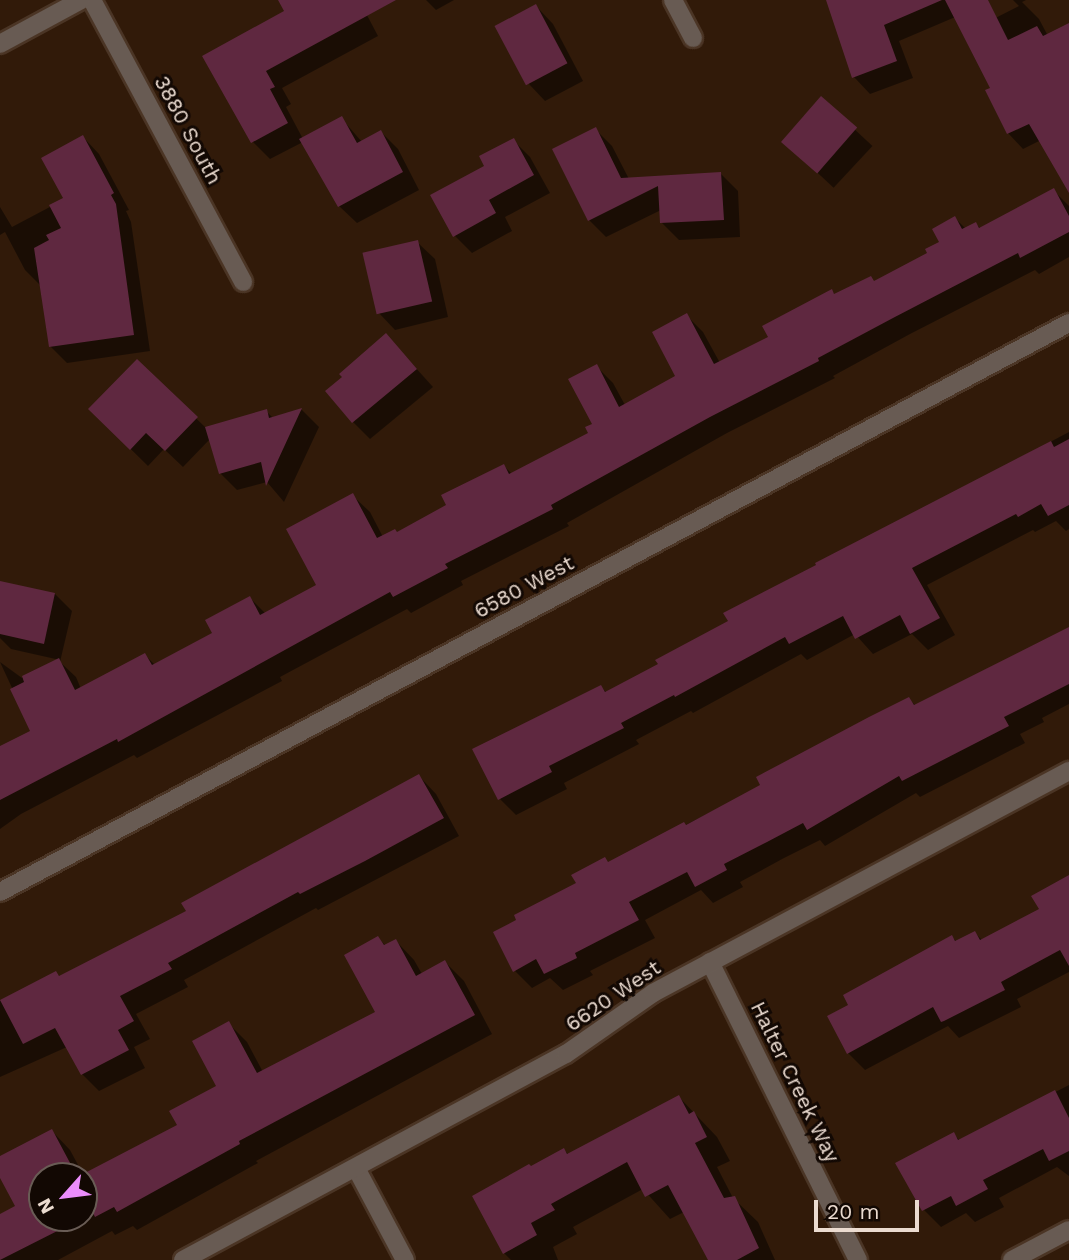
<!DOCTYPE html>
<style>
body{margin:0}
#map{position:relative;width:1069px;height:1260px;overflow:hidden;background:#311a09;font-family:"Work Sans",sans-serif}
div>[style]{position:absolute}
.shadow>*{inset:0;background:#0007;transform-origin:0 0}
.building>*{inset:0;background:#5f2840;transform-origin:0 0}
.roads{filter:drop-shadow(2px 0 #4b3525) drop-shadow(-2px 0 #4b3525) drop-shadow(0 2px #4b3525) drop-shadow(0 -2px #4b3525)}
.minor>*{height:18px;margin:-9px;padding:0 9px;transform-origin:9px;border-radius:9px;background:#685b53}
span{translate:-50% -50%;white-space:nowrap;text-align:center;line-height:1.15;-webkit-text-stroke:6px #120803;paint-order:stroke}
.street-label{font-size:21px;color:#ebdbd0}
.north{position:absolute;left:28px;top:1162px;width:70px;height:70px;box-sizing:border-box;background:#120803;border:2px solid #695c55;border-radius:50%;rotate:242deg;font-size:19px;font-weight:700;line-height:28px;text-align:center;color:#ebdbd0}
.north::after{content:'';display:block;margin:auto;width:24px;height:32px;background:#eb8dfb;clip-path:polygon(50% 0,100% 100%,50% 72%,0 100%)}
.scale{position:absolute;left:814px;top:1200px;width:105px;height:32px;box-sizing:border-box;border:4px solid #ebdbd0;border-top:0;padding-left:9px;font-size:21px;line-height:24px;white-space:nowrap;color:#ebdbd0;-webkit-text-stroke:5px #120803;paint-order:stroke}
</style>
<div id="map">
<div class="shadow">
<i style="clip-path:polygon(296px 0,359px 0,378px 36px,282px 88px,291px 104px,286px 107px,303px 139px,342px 119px,362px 142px,381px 132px,398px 149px,419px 190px,357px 223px,339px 206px,303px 142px,270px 159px,253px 142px,204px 56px,286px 12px)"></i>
<i style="clip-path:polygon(426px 0,454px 0,436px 10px)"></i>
<i style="clip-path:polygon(833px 0,954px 0,960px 15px,899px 41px,913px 78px,870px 94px,854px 77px,828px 2px)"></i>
<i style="clip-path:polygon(1013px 0,1026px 0,1022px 2px,1039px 19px,1048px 36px,1069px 25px,1069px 184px,1041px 140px,1023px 149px,1008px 133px,992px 89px,964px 34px,1019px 6px)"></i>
<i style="clip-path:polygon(536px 6px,553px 24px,583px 81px,545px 101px,528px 83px,498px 27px)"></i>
<i style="left:822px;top:99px;width:69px;height:57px;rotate:43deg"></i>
<i style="clip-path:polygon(595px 129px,612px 146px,629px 179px,721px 174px,738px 191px,740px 237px,679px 240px,662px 223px,661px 210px,606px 237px,589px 220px)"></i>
<i style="clip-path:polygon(83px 137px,99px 154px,129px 210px,126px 211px,131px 222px,150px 351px,67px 363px,50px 346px,42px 287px,25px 270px,5px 232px,0 235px,0 207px,12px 227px,65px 199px)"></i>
<i style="clip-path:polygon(513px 140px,530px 157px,550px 193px,505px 217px,512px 231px,472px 253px,455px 236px,432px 195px,486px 167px)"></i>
<i style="clip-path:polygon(1053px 190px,1069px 206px,1069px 257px,1039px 274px,1035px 270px,910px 334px,833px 376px,835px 378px,727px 433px,567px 523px,569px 526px,461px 581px,463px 585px,411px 613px,407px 609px,280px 677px,282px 681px,137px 758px,134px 755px,21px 814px,0 829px,0 748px,32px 731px,0 662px,22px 678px,60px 660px,11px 649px,0 638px,0 602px,55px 594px,72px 611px,60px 662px,76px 677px,81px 689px,145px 655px,155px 665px,214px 633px,250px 598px,266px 614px,319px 586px,353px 496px,370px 512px,383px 537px,398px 534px,448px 505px,504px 466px,512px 474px,590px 434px,594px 424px,596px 366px,613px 383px,625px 405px,678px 376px,686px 315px,703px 332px,720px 363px,770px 337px,831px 291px,836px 296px,875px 282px,929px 254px,941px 242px,955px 218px,966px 229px,976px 224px,981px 229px)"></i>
<i style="clip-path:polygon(417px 242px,435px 259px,448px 317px,395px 330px,378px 312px)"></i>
<i style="clip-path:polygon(386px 335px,433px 387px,370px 439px,353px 422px)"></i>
<i style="clip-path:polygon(137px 361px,206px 428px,266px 411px,274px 419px,302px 410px,319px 427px,284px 502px,267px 482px,237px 490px,220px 473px,210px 439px,183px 467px,164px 449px,148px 466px,90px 409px)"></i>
<i style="clip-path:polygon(1069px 432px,1069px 529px,1066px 531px,1056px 521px,1035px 532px,1033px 530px,927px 585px,955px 635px,928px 650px,912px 634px,873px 654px,855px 634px,807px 660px,801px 654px,693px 713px,691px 711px,636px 740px,639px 744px,564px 783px,567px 789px,516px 815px,500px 799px,601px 687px,607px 693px,660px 665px,730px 622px,726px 613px)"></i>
<i style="clip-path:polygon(1069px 628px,1069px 704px,1042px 718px,1044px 722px,1020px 734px,1025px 743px,920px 797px,916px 793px,825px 846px,820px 840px,784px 858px,740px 882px,743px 887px,713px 903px,701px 890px,645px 920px,655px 938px,590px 971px,593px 975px,563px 990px,550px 978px,532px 988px,515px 971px,578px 884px,609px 864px,762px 786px,909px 699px,916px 706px)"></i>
<i style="clip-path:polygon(419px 776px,436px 794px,459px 836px,318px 910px,316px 908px,184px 980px,188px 987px,136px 1014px,150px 1039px,134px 1047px,145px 1068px,99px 1091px,82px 1074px,67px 1047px,0 1077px,0 1001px,56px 973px,60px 977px,188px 912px)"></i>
<i style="clip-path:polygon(1069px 879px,1069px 972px,1017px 999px,1021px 1007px,959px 1038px,948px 1026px,865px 1070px,848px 1053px,851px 1006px,952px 937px,957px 942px,975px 933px,983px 941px,1041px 910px)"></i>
<i style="clip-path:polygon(evenodd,378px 938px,386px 946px,396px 941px,414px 960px,422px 974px,445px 962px,464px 981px,492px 1034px,256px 1161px,258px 1163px,137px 1230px,133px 1226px,115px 1235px,112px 1231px,58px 1260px,0 1260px,0 1216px,18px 1207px,0 1174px,0 1158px,52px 1131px,70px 1150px,84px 1176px,179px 1126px,218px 1087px,229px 1024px,247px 1042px,263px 1072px,377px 1012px,378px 938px,42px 1176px,84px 1176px,84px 1218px,42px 1218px,42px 1176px)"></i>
<i style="clip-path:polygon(1069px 1085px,1069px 1176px,1057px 1167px,999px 1198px,1004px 1207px,975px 1222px,966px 1213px,941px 1227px,924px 1210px,954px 1134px,960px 1141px)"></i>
<i style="clip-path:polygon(679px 1097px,717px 1137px,730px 1161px,717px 1167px,733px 1198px,758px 1222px,775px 1260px,710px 1260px,684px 1212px,670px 1219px,643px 1189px,573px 1227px,577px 1234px,553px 1247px,558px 1260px,511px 1260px,504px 1253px,531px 1168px,564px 1150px,569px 1155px)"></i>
</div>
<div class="building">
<i style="clip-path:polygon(278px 0,396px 0,266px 71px,275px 87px,270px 89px,288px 123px,251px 143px,202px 56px,284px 11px)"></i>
<i style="clip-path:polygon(826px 0,942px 0,884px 25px,897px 61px,852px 78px)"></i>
<i style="clip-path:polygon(945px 0,988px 0,1008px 40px,1037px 26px,1043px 36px,1069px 23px,1069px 193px,1029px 124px,1007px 134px,985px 90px,990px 88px)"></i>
<i style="left:536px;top:4px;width:67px;height:47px;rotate:62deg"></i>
<i style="left:821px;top:96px;width:48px;height:61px;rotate:41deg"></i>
<i style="clip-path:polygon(342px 116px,357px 143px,381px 130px,403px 172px,338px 207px,299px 139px)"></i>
<i style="clip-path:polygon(596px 127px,621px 178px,721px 172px,724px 220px,660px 223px,658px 186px,588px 221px,552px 149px)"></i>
<i style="clip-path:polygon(83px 135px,114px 193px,111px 195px,116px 204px,134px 335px,49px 347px,34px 248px,49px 240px,46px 235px,61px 228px,49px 205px,63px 198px,41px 158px)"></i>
<i style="clip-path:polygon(514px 138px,534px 175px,489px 200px,496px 213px,453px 237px,430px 195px,484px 166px,479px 156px)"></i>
<i style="clip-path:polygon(1054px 188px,1069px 216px,1069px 232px,1020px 258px,1018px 253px,893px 318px,818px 358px,819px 361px,710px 417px,551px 505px,553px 509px,445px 564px,448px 568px,393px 597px,390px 592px,118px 742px,117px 739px,0 800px,0 746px,30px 731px,10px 689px,24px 682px,22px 676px,59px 658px,75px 690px,145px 653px,152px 665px,212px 633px,205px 620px,250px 596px,260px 615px,316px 585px,286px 529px,353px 493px,377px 538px,395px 529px,397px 532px,446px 505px,441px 495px,504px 464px,509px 474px,588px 433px,585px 427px,592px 424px,568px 379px,597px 364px,619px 407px,675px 376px,652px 332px,687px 313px,714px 364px,768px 337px,762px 326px,832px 289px,834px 294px,871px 276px,874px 281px,927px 253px,925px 249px,939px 242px,932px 229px,955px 216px,962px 229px,976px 222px,979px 228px)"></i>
<i style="left:418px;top:240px;width:63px;height:57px;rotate:77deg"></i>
<i style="clip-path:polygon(386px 333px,417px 369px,352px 423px,325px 391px,342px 377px,339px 374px)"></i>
<i style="clip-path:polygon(137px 359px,198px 417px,165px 451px,146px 433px,130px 450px,88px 409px)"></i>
<i style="clip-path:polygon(302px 408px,266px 486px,261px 462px,219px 474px,205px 427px,267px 409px,269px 418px)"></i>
<i style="clip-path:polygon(1069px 439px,1069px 505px,1048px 516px,1041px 504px,1018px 517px,1016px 514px,912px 568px,940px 618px,910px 634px,900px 615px,855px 639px,843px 616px,789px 644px,785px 637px,675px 697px,674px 695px,621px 723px,624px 728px,549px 766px,552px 772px,498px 800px,472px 749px,601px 685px,605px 692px,658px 664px,655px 660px,728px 621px,723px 613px,816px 565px,815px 563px,1051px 441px,1054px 447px)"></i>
<i style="clip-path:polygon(0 581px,55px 593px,44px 644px,0 634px)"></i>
<i style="clip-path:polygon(1069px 627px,1069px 684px,1004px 717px,1009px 726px,902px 781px,899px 776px,807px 830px,803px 823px,767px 842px,724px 864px,727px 870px,695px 887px,687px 872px,629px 902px,639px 920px,575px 953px,577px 958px,544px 974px,536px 959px,513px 972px,493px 932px,516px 920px,514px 915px,576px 883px,571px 875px,605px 857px,608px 862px,684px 822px,686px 825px,760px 785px,756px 777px,869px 717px,909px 697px,914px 705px)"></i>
<i style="clip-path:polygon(419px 774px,444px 818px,365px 861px,300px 894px,298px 892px,168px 963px,172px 969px,120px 996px,134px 1021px,118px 1030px,129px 1050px,81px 1075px,55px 1028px,23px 1044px,0 1000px,56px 971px,59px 976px,186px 911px,181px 903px)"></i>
<i style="clip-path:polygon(1069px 875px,1069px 966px,1060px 950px,1001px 982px,1005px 990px,944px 1021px,941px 1022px,933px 1007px,847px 1054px,827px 1016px,848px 1005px,843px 995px,952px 935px,955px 941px,975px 931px,980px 940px,1039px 909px,1031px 896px)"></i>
<i style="clip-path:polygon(378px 936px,384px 945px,396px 939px,416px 976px,445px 960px,475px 1015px,239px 1141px,240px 1144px,117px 1212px,114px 1207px,95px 1217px,93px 1213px,84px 1218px,84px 1176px,79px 1176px,177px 1125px,169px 1111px,216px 1086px,192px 1041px,229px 1021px,257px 1073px,375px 1012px,344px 955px)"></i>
<i style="clip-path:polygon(1055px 1090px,1069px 1118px,1069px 1151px,1049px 1161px,1043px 1149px,983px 1180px,988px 1189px,956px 1206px,951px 1196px,922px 1211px,895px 1163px,954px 1132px,958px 1140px)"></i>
<i style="clip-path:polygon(679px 1095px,689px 1114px,694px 1111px,707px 1137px,695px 1143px,724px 1198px,735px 1196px,759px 1248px,737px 1260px,708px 1260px,668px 1185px,645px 1197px,627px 1162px,551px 1204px,555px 1210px,531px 1223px,537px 1235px,503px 1254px,472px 1196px,529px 1164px,531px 1166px,564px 1148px,567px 1154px)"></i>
<i style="clip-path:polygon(52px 1129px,77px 1176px,42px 1176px,42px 1218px,83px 1218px,0 1260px,0 1214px,15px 1206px,0 1178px,0 1156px)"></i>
</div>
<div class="roads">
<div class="minor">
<i style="left:92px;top:0;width:320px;rotate:61.8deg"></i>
<i style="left:673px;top:0;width:43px;rotate:62.2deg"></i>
<i style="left:0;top:44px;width:92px;rotate:-28.5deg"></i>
<i style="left:0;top:892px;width:1211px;rotate:-28.03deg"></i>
<i style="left:710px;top:962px;width:333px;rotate:63.6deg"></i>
<i style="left:356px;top:1168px;width:104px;rotate:62deg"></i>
<i style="left:183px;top:1260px;width:435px;rotate:-28.3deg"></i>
<i style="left:566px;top:1054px;width:106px;rotate:-35deg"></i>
<i style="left:653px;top:993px;width:472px;rotate:-28.1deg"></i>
<i style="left:1012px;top:1260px;width:64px;rotate:-27.8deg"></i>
</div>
</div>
<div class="street-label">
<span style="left:188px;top:130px;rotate:62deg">3880 South</span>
<span style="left:524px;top:587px;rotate:-28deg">6580 West</span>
<span style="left:613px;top:996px;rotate:-34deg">6620 West</span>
<span style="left:795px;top:1082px;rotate:64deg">Halter Creek Way</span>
</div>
<div class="north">N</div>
<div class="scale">20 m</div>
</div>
